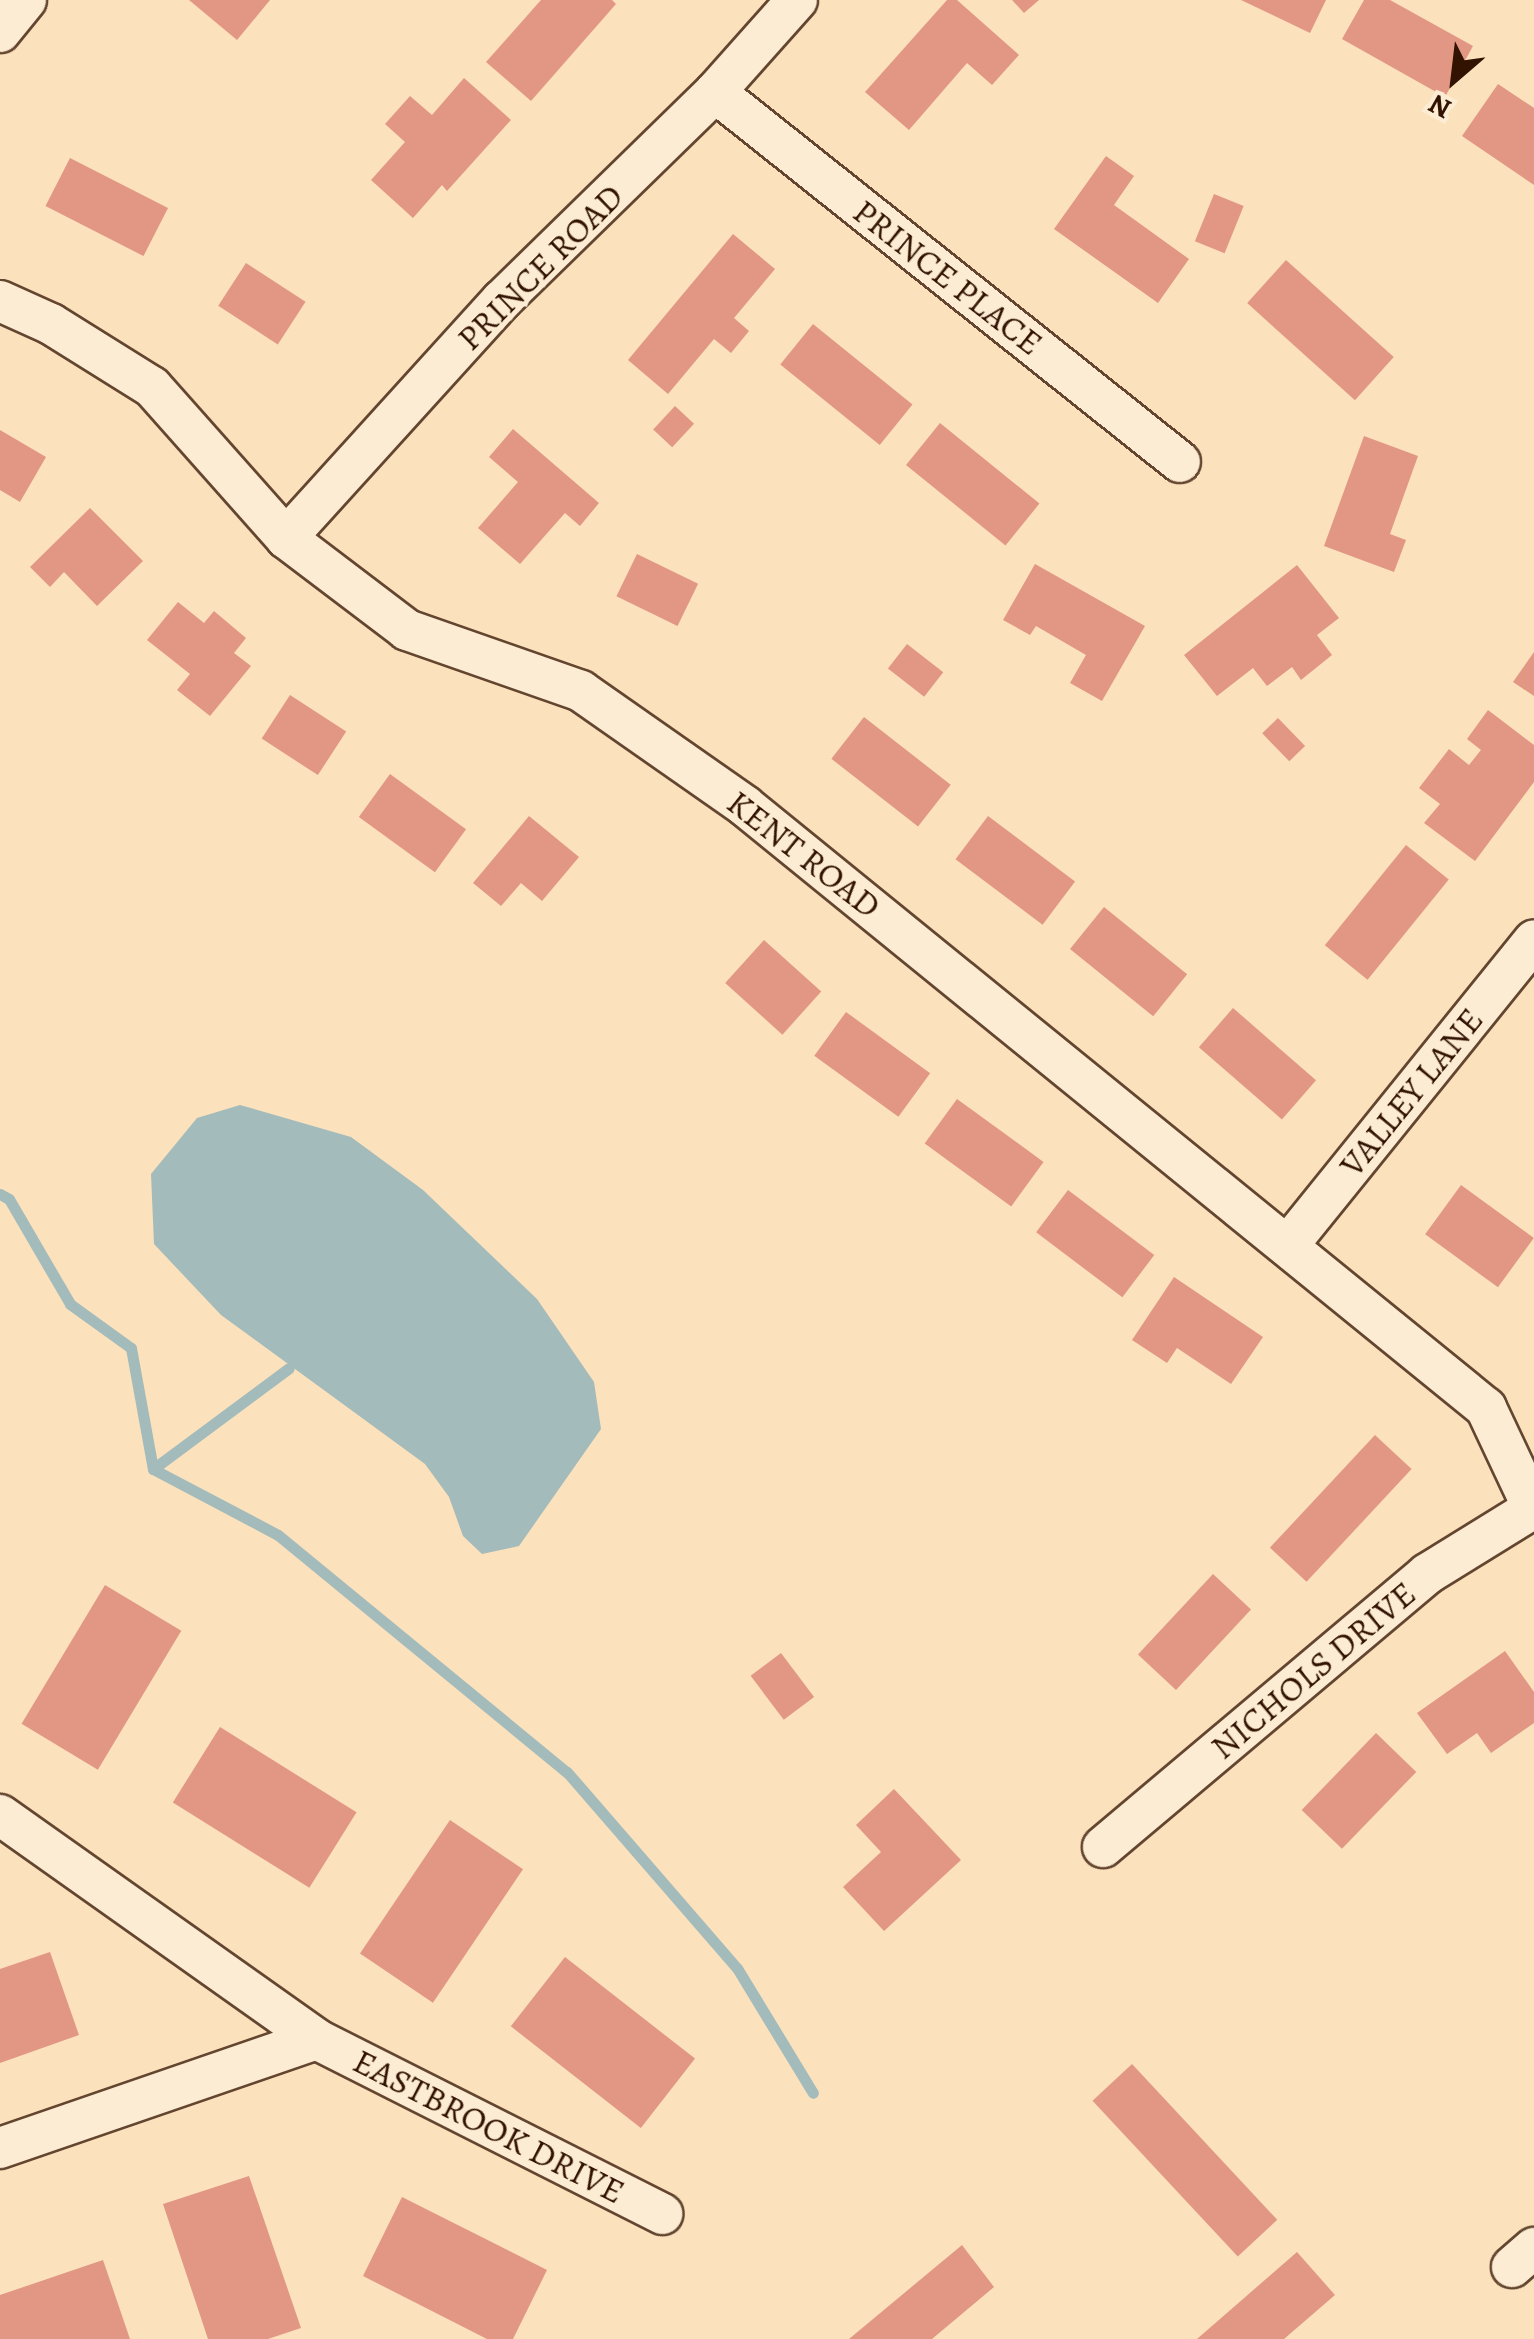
<!DOCTYPE html>
<style>
body{margin:0}
#map{position:relative;width:1534px;height:2339px;overflow:hidden;background:#fbe1bc;font-family:Alegreya,serif}
div>[style]{position:absolute}
.water>*{inset:0;background:#a3bbbb}
.stream>*{height:11px;margin:-5.5px;padding:0 5.5px;transform-origin:5.5px;border-radius:5.5px;background:#a3bbbb}
.building>*{inset:0;background:#e29784;transform-origin:0 0}
.roads{filter:drop-shadow(2px 0 #644630) drop-shadow(-2px 0 #644630) drop-shadow(0 2px #644630) drop-shadow(0 -2px #644630)}
.minor>*{height:40px;margin:-20px;padding:0 20px;transform-origin:20px;border-radius:20px;background:#fcecd3}
span{translate:-50% -50%;white-space:nowrap;text-align:center;line-height:1.15;-webkit-text-stroke:9px #fcecd3;paint-order:stroke}
.street-label{font-size:35px;color:#321302}
.north{position:absolute;left:1404px;top:30px;width:100px;height:100px;-webkit-text-stroke:8px #fcecd3;paint-order:stroke;rotate:208deg;font-size:28px;font-weight:700;line-height:40px;text-align:center;color:#321302}
.north::after{content:'';display:block;margin:auto;width:35px;height:45px;background:#321302;clip-path:polygon(50% 0,100% 100%,50% 72%,0 100%)}
</style>
<div id="map">
<div class="water">
<i style="clip-path:polygon(240px 1105px,351px 1137px,423px 1190px,537px 1299px,594px 1382px,601px 1429px,519px 1546px,482px 1554px,463px 1536px,449px 1497px,425px 1464px,221px 1315px,154px 1244px,151px 1174px,197px 1118px)"></i>
</div>
<div class="stream">
<i style="left:0;top:1194px;width:10px;rotate:29deg"></i>
<i style="left:9px;top:1199px;width:121px;rotate:59.8deg"></i>
<i style="left:70px;top:1304px;width:75px;rotate:35.8deg"></i>
<i style="left:131px;top:1348px;width:123px;rotate:79.7deg"></i>
<i style="left:153px;top:1469px;width:141px;rotate:27.8deg"></i>
<i style="left:278px;top:1535px;width:374px;rotate:39.4deg"></i>
<i style="left:567px;top:1772px;width:259px;rotate:49.1deg"></i>
<i style="left:737px;top:1968px;width:146px;rotate:58.7deg"></i>
<i style="left:153px;top:1469px;width:169px;rotate:-36.6deg"></i>
</div>
<div class="building">
<i style="clip-path:polygon(189px 0,270px 0,237px 40px)"></i>
<i style="clip-path:polygon(541px 0,612px 0,616px 4px,531px 101px,486px 62px)"></i>
<i style="clip-path:polygon(947px 0,957px 0,1019px 55px,992px 85px,967px 63px,909px 130px,865px 92px)"></i>
<i style="clip-path:polygon(1012px 0,1039px 0,1024px 13px)"></i>
<i style="clip-path:polygon(1241px 0,1326px 0,1310px 33px)"></i>
<i style="clip-path:polygon(1364px 0,1390px 0,1473px 46px,1445px 97px,1342px 39px)"></i>
<i style="clip-path:polygon(464px 78px,511px 120px,447px 191px,442px 185px,413px 218px,371px 180px,405px 142px,385px 124px,410px 96px,432px 115px)"></i>
<i style="clip-path:polygon(1498px 84px,1534px 108px,1534px 185px,1462px 136px)"></i>
<i style="clip-path:polygon(1106px 156px,1134px 176px,1114px 205px,1189px 259px,1158px 303px,1054px 229px)"></i>
<i style="left:70px;top:158px;width:110px;height:54px;rotate:27deg"></i>
<i style="left:1214px;top:194px;width:32px;height:51px;rotate:22deg"></i>
<i style="clip-path:polygon(733px 234px,775px 269px,734px 318px,749px 331px,731px 353px,714px 339px,668px 394px,628px 360px)"></i>
<i style="left:1286px;top:260px;width:145px;height:58px;rotate:42deg"></i>
<i style="left:246px;top:263px;width:71px;height:51px;rotate:33deg"></i>
<i style="left:813px;top:324px;width:128px;height:52px;rotate:39deg"></i>
<i style="left:675px;top:406px;width:26px;height:32px;rotate:43deg"></i>
<i style="left:940px;top:423px;width:128px;height:54px;rotate:39deg"></i>
<i style="clip-path:polygon(513px 429px,599px 503px,580px 526px,565px 513px,520px 564px,478px 528px,518px 482px,489px 457px)"></i>
<i style="clip-path:polygon(0 430px,46px 457px,20px 502px,0 490px)"></i>
<i style="clip-path:polygon(1364px 436px,1418px 456px,1390px 534px,1406px 540px,1394px 572px,1324px 546px)"></i>
<i style="clip-path:polygon(90px 508px,143px 561px,97px 606px,64px 572px,50px 587px,30px 567px)"></i>
<i style="left:637px;top:554px;width:68px;height:47px;rotate:26deg"></i>
<i style="clip-path:polygon(1035px 564px,1145px 626px,1102px 701px,1070px 683px,1086px 655px,1036px 626px,1030px 635px,1003px 620px)"></i>
<i style="clip-path:polygon(1297px 565px,1339px 618px,1317px 635px,1332px 655px,1301px 680px,1292px 667px,1267px 686px,1253px 668px,1217px 696px,1184px 655px)"></i>
<i style="clip-path:polygon(178px 602px,204px 623px,214px 611px,246px 638px,234px 653px,251px 666px,210px 716px,177px 690px,190px 674px,147px 640px)"></i>
<i style="left:907px;top:644px;width:46px;height:31px;rotate:38deg"></i>
<i style="clip-path:polygon(1534px 652px,1534px 696px,1513px 682px)"></i>
<i style="left:290px;top:695px;width:67px;height:52px;rotate:33deg"></i>
<i style="clip-path:polygon(1488px 710px,1534px 745px,1534px 782px,1475px 861px,1424px 823px,1440px 804px,1419px 788px,1449px 749px,1469px 765px,1481px 750px,1467px 739px)"></i>
<i style="left:864px;top:717px;width:110px;height:53px;rotate:38deg"></i>
<i style="left:1278px;top:718px;width:39px;height:22px;rotate:46deg"></i>
<i style="left:390px;top:774px;width:94px;height:53px;rotate:36deg"></i>
<i style="clip-path:polygon(529px 816px,579px 857px,542px 901px,521px 883px,501px 906px,473px 883px)"></i>
<i style="left:988px;top:816px;width:109px;height:54px;rotate:37deg"></i>
<i style="left:1406px;top:845px;width:55px;height:129px;rotate:39deg"></i>
<i style="left:1104px;top:907px;width:107px;height:54px;rotate:39deg"></i>
<i style="left:764px;top:940px;width:77px;height:58px;rotate:42deg"></i>
<i style="left:1233px;top:1008px;width:110px;height:52px;rotate:41deg"></i>
<i style="left:846px;top:1012px;width:104px;height:54px;rotate:36deg"></i>
<i style="left:957px;top:1099px;width:107px;height:55px;rotate:36deg"></i>
<i style="left:1461px;top:1185px;width:90px;height:61px;rotate:36deg"></i>
<i style="left:1068px;top:1190px;width:108px;height:53px;rotate:37deg"></i>
<i style="clip-path:polygon(1174px 1277px,1263px 1337px,1231px 1384px,1177px 1348px,1167px 1363px,1132px 1340px)"></i>
<i style="left:1375px;top:1435px;width:50px;height:154px;rotate:43deg"></i>
<i style="left:1213px;top:1574px;width:52px;height:110px;rotate:43deg"></i>
<i style="left:105px;top:1585px;width:89px;height:162px;rotate:31deg"></i>
<i style="clip-path:polygon(1505px 1651px,1534px 1692px,1534px 1723px,1491px 1753px,1477px 1733px,1447px 1754px,1417px 1713px)"></i>
<i style="left:781px;top:1653px;width:55px;height:38px;rotate:53deg"></i>
<i style="left:220px;top:1727px;width:161px;height:89px;rotate:32deg"></i>
<i style="left:1376px;top:1733px;width:56px;height:107px;rotate:44deg"></i>
<i style="clip-path:polygon(894px 1789px,961px 1860px,884px 1931px,843px 1887px,881px 1852px,856px 1825px)"></i>
<i style="left:450px;top:1820px;width:88px;height:161px;rotate:34deg"></i>
<i style="clip-path:polygon(50px 1952px,79px 2035px,0 2063px,0 1969px)"></i>
<i style="left:565px;top:1957px;width:165px;height:88px;rotate:38deg"></i>
<i style="left:1132px;top:2064px;width:213px;height:54px;rotate:47deg"></i>
<i style="clip-path:polygon(249px 2176px,301px 2328px,268px 2339px,208px 2339px,163px 2204px)"></i>
<i style="clip-path:polygon(402px 2197px,547px 2270px,513px 2339px,487px 2339px,363px 2276px)"></i>
<i style="clip-path:polygon(962px 2245px,994px 2287px,932px 2339px,849px 2339px)"></i>
<i style="clip-path:polygon(1297px 2252px,1335px 2295px,1284px 2339px,1197px 2339px)"></i>
<i style="clip-path:polygon(103px 2260px,130px 2339px,0 2339px,0 2295px)"></i>
</div>
<div class="roads">
<div class="minor">
<i style="left:0;top:32px;width:41px;rotate:-50.9deg"></i>
<i style="left:715px;top:92px;width:594px;rotate:38.51deg"></i>
<i style="left:0;top:301px;width:56px;rotate:24.3deg"></i>
<i style="left:51px;top:324px;width:119px;rotate:32deg"></i>
<i style="left:152px;top:387px;width:202px;rotate:48.4deg"></i>
<i style="left:286px;top:538px;width:152px;rotate:37.2deg"></i>
<i style="left:407px;top:630px;width:184px;rotate:19.3deg"></i>
<i style="left:581px;top:691px;width:200px;rotate:35deg"></i>
<i style="left:745px;top:806px;width:955px;rotate:39.09deg"></i>
<i style="left:1486px;top:1408px;width:110px;rotate:64.8deg"></i>
<i style="left:286px;top:538px;width:321px;rotate:-47.8deg"></i>
<i style="left:502px;top:300px;width:298px;rotate:-44.3deg"></i>
<i style="left:715px;top:92px;width:123px;rotate:-48.3deg"></i>
<i style="left:1289px;top:1244px;width:390px;rotate:-51.1deg"></i>
<i style="left:0;top:1815px;width:387px;rotate:35.3deg"></i>
<i style="left:316px;top:2039px;width:388px;rotate:26.8deg"></i>
<i style="left:1103px;top:1847px;width:424px;rotate:-40.1deg"></i>
<i style="left:1427px;top:1574px;width:126px;rotate:-31.7deg"></i>
<i style="left:0;top:2148px;width:334px;rotate:-19deg"></i>
<i style="left:1512px;top:2267px;width:29px;rotate:-41deg"></i>
</div>
</div>
<div class="street-label">
<span style="left:540px;top:267px;rotate:-45deg">PRINCE ROAD</span>
<span style="left:948px;top:277px;rotate:38deg">PRINCE PLACE</span>
<span style="left:804px;top:854px;rotate:38deg">KENT ROAD</span>
<span style="left:1411px;top:1092px;rotate:-51deg">VALLEY LANE</span>
<span style="left:1313px;top:1670px;rotate:-40deg">NICHOLS DRIVE</span>
<span style="left:489px;top:2126px;rotate:27deg">EASTBROOK DRIVE</span>
</div>
<div class="north">N</div>
</div>
